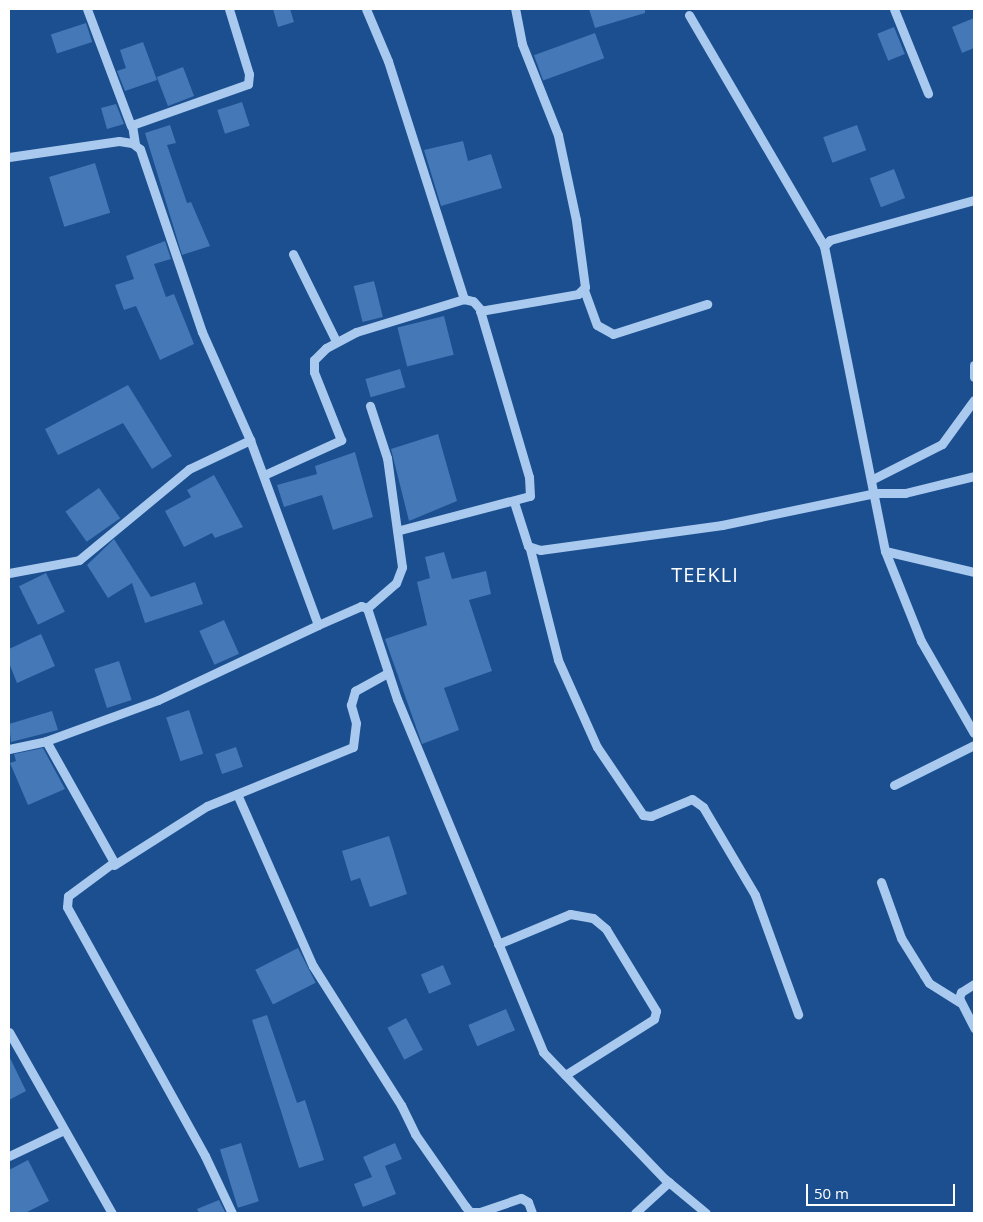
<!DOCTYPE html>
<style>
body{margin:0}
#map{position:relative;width:983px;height:1222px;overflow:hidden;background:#1b4f8f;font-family:"Open Sans",sans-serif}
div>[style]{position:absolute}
.building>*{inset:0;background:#4478b7;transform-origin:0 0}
.minor>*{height:9px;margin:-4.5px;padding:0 4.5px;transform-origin:4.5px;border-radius:4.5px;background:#a9c9ee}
span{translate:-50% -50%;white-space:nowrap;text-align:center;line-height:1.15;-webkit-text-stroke:4.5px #1b4f8f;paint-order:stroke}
.quarter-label{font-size:20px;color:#fff;letter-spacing:1px}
.frame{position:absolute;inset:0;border:10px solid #fff;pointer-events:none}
.scale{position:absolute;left:806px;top:1184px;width:149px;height:22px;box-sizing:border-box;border:2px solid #fff;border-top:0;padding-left:6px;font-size:15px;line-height:18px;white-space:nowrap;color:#fff;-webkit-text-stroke:4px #1b4f8f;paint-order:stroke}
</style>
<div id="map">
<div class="building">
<i style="clip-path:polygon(273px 9px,290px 9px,294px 22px,278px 27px)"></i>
<i style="clip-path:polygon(589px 9px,645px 9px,645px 13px,595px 28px)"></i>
<i style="clip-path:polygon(974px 18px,974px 48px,962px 53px,952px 27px)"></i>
<i style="left:86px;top:23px;width:20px;height:37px;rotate:72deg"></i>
<i style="left:894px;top:27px;width:29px;height:18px;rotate:68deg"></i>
<i style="left:595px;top:33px;width:27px;height:65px;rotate:70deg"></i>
<i style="clip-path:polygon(143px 42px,157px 80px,125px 91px,117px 71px,126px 68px,120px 50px)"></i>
<i style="left:183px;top:67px;width:31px;height:28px;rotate:69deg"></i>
<i style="left:242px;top:102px;width:25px;height:26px;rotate:72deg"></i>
<i style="clip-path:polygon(116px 104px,124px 124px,107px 129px,101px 108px)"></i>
<i style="clip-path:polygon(170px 125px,176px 143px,167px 145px,187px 203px,191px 202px,210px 246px,182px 255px,145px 133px)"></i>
<i style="left:857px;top:125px;width:27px;height:36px;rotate:70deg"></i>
<i style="clip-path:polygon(463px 141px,468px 161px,491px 154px,502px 188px,441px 206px,424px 150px)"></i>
<i style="left:95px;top:163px;width:52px;height:48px;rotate:73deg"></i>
<i style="left:894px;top:169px;width:31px;height:26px;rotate:69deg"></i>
<i style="clip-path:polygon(165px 241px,171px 259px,154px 264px,166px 297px,174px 294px,194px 344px,160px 360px,136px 306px,124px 310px,115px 285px,134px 279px,126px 256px)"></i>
<i style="left:374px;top:281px;width:37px;height:21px;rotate:76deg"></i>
<i style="left:444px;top:316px;width:40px;height:48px;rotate:76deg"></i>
<i style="left:400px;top:369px;width:19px;height:36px;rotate:74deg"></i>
<i style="clip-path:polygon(128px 385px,172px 456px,152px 469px,123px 423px,58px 455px,45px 429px)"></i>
<i style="clip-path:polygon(438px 434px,457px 501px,409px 521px,391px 449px)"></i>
<i style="clip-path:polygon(355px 452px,373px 517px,333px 530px,322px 495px,284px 507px,277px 485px,317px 474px,315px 466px)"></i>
<i style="clip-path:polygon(214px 475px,243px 527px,215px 538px,212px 533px,184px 547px,165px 511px,191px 497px,187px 490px)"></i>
<i style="left:99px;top:488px;width:37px;height:41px;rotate:55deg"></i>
<i style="clip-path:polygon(114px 539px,151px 597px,195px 582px,203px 604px,145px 623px,132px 583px,108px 598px,87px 565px)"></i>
<i style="clip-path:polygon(444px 552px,452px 579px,486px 571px,491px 594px,469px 600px,492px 671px,444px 688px,459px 730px,422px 744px,385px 639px,427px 625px,417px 582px,430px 578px,425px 557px)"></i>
<i style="left:46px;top:573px;width:43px;height:30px;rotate:64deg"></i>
<i style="left:224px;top:620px;width:37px;height:27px;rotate:66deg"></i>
<i style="clip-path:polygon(41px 634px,55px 666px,17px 683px,9px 663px,9px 649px)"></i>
<i style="left:119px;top:661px;width:41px;height:26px;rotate:72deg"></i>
<i style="left:189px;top:710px;width:46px;height:24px;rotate:72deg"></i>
<i style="clip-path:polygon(52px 711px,58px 730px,11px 742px,9px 724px)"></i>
<i style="left:236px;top:747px;width:21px;height:22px;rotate:71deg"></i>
<i style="clip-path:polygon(43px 748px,65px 789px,28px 805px,10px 763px,16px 761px,14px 754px)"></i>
<i style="clip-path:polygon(389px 836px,407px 894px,370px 907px,360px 878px,351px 881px,342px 851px)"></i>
<i style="left:298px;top:948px;width:39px;height:48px;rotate:63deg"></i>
<i style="left:443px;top:965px;width:21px;height:24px;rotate:67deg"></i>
<i style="left:506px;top:1009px;width:23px;height:41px;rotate:67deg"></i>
<i style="clip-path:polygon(267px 1015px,297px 1103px,305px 1100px,324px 1160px,299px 1168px,252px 1020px)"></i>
<i style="left:406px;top:1018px;width:36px;height:21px;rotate:62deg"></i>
<i style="clip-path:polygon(9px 1056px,26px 1091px,9px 1100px)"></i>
<i style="left:241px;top:1143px;width:61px;height:22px;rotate:73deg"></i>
<i style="clip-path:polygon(395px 1143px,402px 1159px,385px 1166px,396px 1194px,363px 1207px,354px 1184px,372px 1177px,363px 1157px)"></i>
<i style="clip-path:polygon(28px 1160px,49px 1201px,25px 1213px,9px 1213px,9px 1170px)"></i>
<i style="clip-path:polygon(219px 1200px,225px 1212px,199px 1213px,197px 1209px)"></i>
</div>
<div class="minor">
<i style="left:87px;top:9px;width:125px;rotate:69.4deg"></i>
<i style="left:366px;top:9px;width:56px;rotate:67.1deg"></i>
<i style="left:388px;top:61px;width:250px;rotate:72.3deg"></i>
<i style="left:894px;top:9px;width:91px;rotate:68deg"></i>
<i style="left:689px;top:15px;width:268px;rotate:59.7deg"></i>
<i style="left:824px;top:246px;width:311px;rotate:78.7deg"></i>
<i style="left:885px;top:551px;width:97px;rotate:68.2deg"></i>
<i style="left:921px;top:641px;width:106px;rotate:60.1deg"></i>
<i style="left:135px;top:144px;width:19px;rotate:-99deg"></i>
<i style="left:132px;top:125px;width:123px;rotate:-19.5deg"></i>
<i style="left:248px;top:84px;width:10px;rotate:-84deg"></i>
<i style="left:249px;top:74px;width:68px;rotate:-107.1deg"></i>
<i style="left:9px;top:157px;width:111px;rotate:-8.3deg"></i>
<i style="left:119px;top:141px;width:13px;rotate:9deg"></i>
<i style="left:132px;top:143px;width:10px;rotate:37deg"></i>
<i style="left:140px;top:149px;width:193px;rotate:71.3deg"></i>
<i style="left:202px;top:332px;width:118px;rotate:66deg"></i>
<i style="left:250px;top:440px;width:197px;rotate:69.8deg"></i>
<i style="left:824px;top:246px;width:8px;rotate:-45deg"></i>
<i style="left:830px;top:240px;width:149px;rotate:-15.5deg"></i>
<i style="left:293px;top:254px;width:97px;rotate:63.7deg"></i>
<i style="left:584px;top:290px;width:37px;rotate:70deg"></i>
<i style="left:597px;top:325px;width:18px;rotate:29deg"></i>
<i style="left:613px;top:334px;width:99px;rotate:-17.7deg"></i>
<i style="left:974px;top:365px;width:12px;rotate:90deg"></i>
<i style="left:264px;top:475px;width:85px;rotate:-24.4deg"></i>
<i style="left:341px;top:440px;width:73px;rotate:-111.7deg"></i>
<i style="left:314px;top:372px;width:12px;rotate:-90deg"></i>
<i style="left:314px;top:360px;width:17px;rotate:-45deg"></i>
<i style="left:326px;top:348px;width:34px;rotate:-28deg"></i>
<i style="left:356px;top:332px;width:113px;rotate:-17deg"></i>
<i style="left:464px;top:299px;width:9px;rotate:13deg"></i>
<i style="left:473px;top:301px;width:12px;rotate:48deg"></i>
<i style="left:873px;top:479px;width:77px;rotate:-26.9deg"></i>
<i style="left:942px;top:444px;width:54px;rotate:-54deg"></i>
<i style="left:514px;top:502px;width:46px;rotate:72.3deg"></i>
<i style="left:528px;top:546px;width:13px;rotate:18deg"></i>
<i style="left:540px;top:550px;width:184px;rotate:-7.8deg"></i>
<i style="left:722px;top:525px;width:156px;rotate:-11.8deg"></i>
<i style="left:875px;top:493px;width:30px"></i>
<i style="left:905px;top:493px;width:71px;rotate:-13.8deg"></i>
<i style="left:400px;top:530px;width:134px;rotate:-14.7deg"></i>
<i style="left:530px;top:496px;width:19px;rotate:-93deg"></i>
<i style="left:529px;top:477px;width:173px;rotate:-106.4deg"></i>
<i style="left:480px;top:311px;width:99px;rotate:-9.8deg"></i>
<i style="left:578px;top:294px;width:10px;rotate:-45deg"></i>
<i style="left:585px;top:287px;width:68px;rotate:-97.7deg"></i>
<i style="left:576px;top:220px;width:87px;rotate:-102deg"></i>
<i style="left:558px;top:135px;width:98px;rotate:-111.6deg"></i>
<i style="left:522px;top:44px;width:36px;rotate:-101deg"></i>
<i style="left:530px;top:549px;width:114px;rotate:75.8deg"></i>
<i style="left:558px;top:660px;width:95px;rotate:65.9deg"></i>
<i style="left:597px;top:747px;width:82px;rotate:55.9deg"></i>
<i style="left:643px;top:815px;width:8px;rotate:7deg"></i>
<i style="left:651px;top:816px;width:44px;rotate:-22.5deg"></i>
<i style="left:692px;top:799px;width:14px;rotate:36deg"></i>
<i style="left:703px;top:807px;width:102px;rotate:59.4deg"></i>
<i style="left:755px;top:895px;width:127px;rotate:70.1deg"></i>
<i style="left:885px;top:551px;width:91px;rotate:13.3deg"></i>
<i style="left:9px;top:573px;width:71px;rotate:-10.5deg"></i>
<i style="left:79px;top:560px;width:143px;rotate:-39.6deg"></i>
<i style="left:189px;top:469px;width:68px;rotate:-25.4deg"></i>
<i style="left:367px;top:608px;width:38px;rotate:-41deg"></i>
<i style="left:396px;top:583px;width:17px;rotate:-69deg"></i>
<i style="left:402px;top:567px;width:110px;rotate:-97.8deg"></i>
<i style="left:387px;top:458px;width:55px;rotate:-108.1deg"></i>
<i style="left:46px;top:741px;width:139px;rotate:60.7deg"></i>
<i style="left:114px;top:862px;width:57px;rotate:143.5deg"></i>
<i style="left:68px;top:896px;width:11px;rotate:95deg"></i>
<i style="left:67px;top:907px;width:285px;rotate:61deg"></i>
<i style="left:205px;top:1156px;width:63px;rotate:64.7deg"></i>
<i style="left:9px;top:749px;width:38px;rotate:-12deg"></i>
<i style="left:46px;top:741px;width:119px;rotate:-20.1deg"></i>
<i style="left:158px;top:700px;width:177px;rotate:-25.1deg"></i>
<i style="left:318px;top:625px;width:47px;rotate:-23.8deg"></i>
<i style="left:361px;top:606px;width:6px;rotate:18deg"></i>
<i style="left:367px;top:608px;width:96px;rotate:71.8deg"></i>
<i style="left:397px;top:699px;width:382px;rotate:67.5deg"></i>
<i style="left:543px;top:1052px;width:176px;rotate:46.2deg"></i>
<i style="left:665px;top:1179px;width:53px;rotate:39.7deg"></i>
<i style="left:894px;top:785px;width:89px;rotate:-26.6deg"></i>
<i style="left:237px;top:794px;width:188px;rotate:66.2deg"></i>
<i style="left:313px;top:966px;width:165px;rotate:57.7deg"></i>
<i style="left:401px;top:1105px;width:32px;rotate:64deg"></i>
<i style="left:415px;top:1134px;width:88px;rotate:55.2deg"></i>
<i style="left:465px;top:1206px;width:8px;rotate:50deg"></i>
<i style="left:470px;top:1212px;width:10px"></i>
<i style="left:480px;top:1212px;width:43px;rotate:-18.9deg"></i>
<i style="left:521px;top:1198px;width:8px;rotate:30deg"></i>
<i style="left:528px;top:1202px;width:12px;rotate:70deg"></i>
<i style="left:114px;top:865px;width:110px;rotate:-32.4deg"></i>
<i style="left:207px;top:806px;width:157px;rotate:-22deg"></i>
<i style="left:353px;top:747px;width:24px;rotate:-83deg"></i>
<i style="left:356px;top:723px;width:19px;rotate:-106deg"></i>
<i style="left:351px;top:705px;width:15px;rotate:-74deg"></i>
<i style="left:355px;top:691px;width:38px;rotate:-29deg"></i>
<i style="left:881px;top:882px;width:59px;rotate:70.3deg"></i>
<i style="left:901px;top:938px;width:44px;rotate:58.1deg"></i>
<i style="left:924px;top:975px;width:9px;rotate:58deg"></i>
<i style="left:929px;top:983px;width:36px;rotate:32deg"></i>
<i style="left:498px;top:944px;width:78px;rotate:-22.6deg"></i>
<i style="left:570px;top:914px;width:23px;rotate:10deg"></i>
<i style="left:593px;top:918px;width:17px;rotate:40deg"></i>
<i style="left:606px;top:929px;width:96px;rotate:58.6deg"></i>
<i style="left:656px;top:1011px;width:8px;rotate:104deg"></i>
<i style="left:654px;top:1019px;width:105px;rotate:147.8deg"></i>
<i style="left:974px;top:984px;width:15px;rotate:148deg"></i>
<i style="left:961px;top:992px;width:6px;rotate:108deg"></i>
<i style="left:959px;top:998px;width:34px;rotate:63deg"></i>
<i style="left:9px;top:1032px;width:208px;rotate:60.4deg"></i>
<i style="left:9px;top:1156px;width:61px;rotate:-25.3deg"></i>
<i style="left:635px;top:1213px;width:46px;rotate:-42.4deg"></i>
</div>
<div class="quarter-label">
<span style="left:705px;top:574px">TEEKLI</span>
</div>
<div class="frame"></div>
<div class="scale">50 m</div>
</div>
